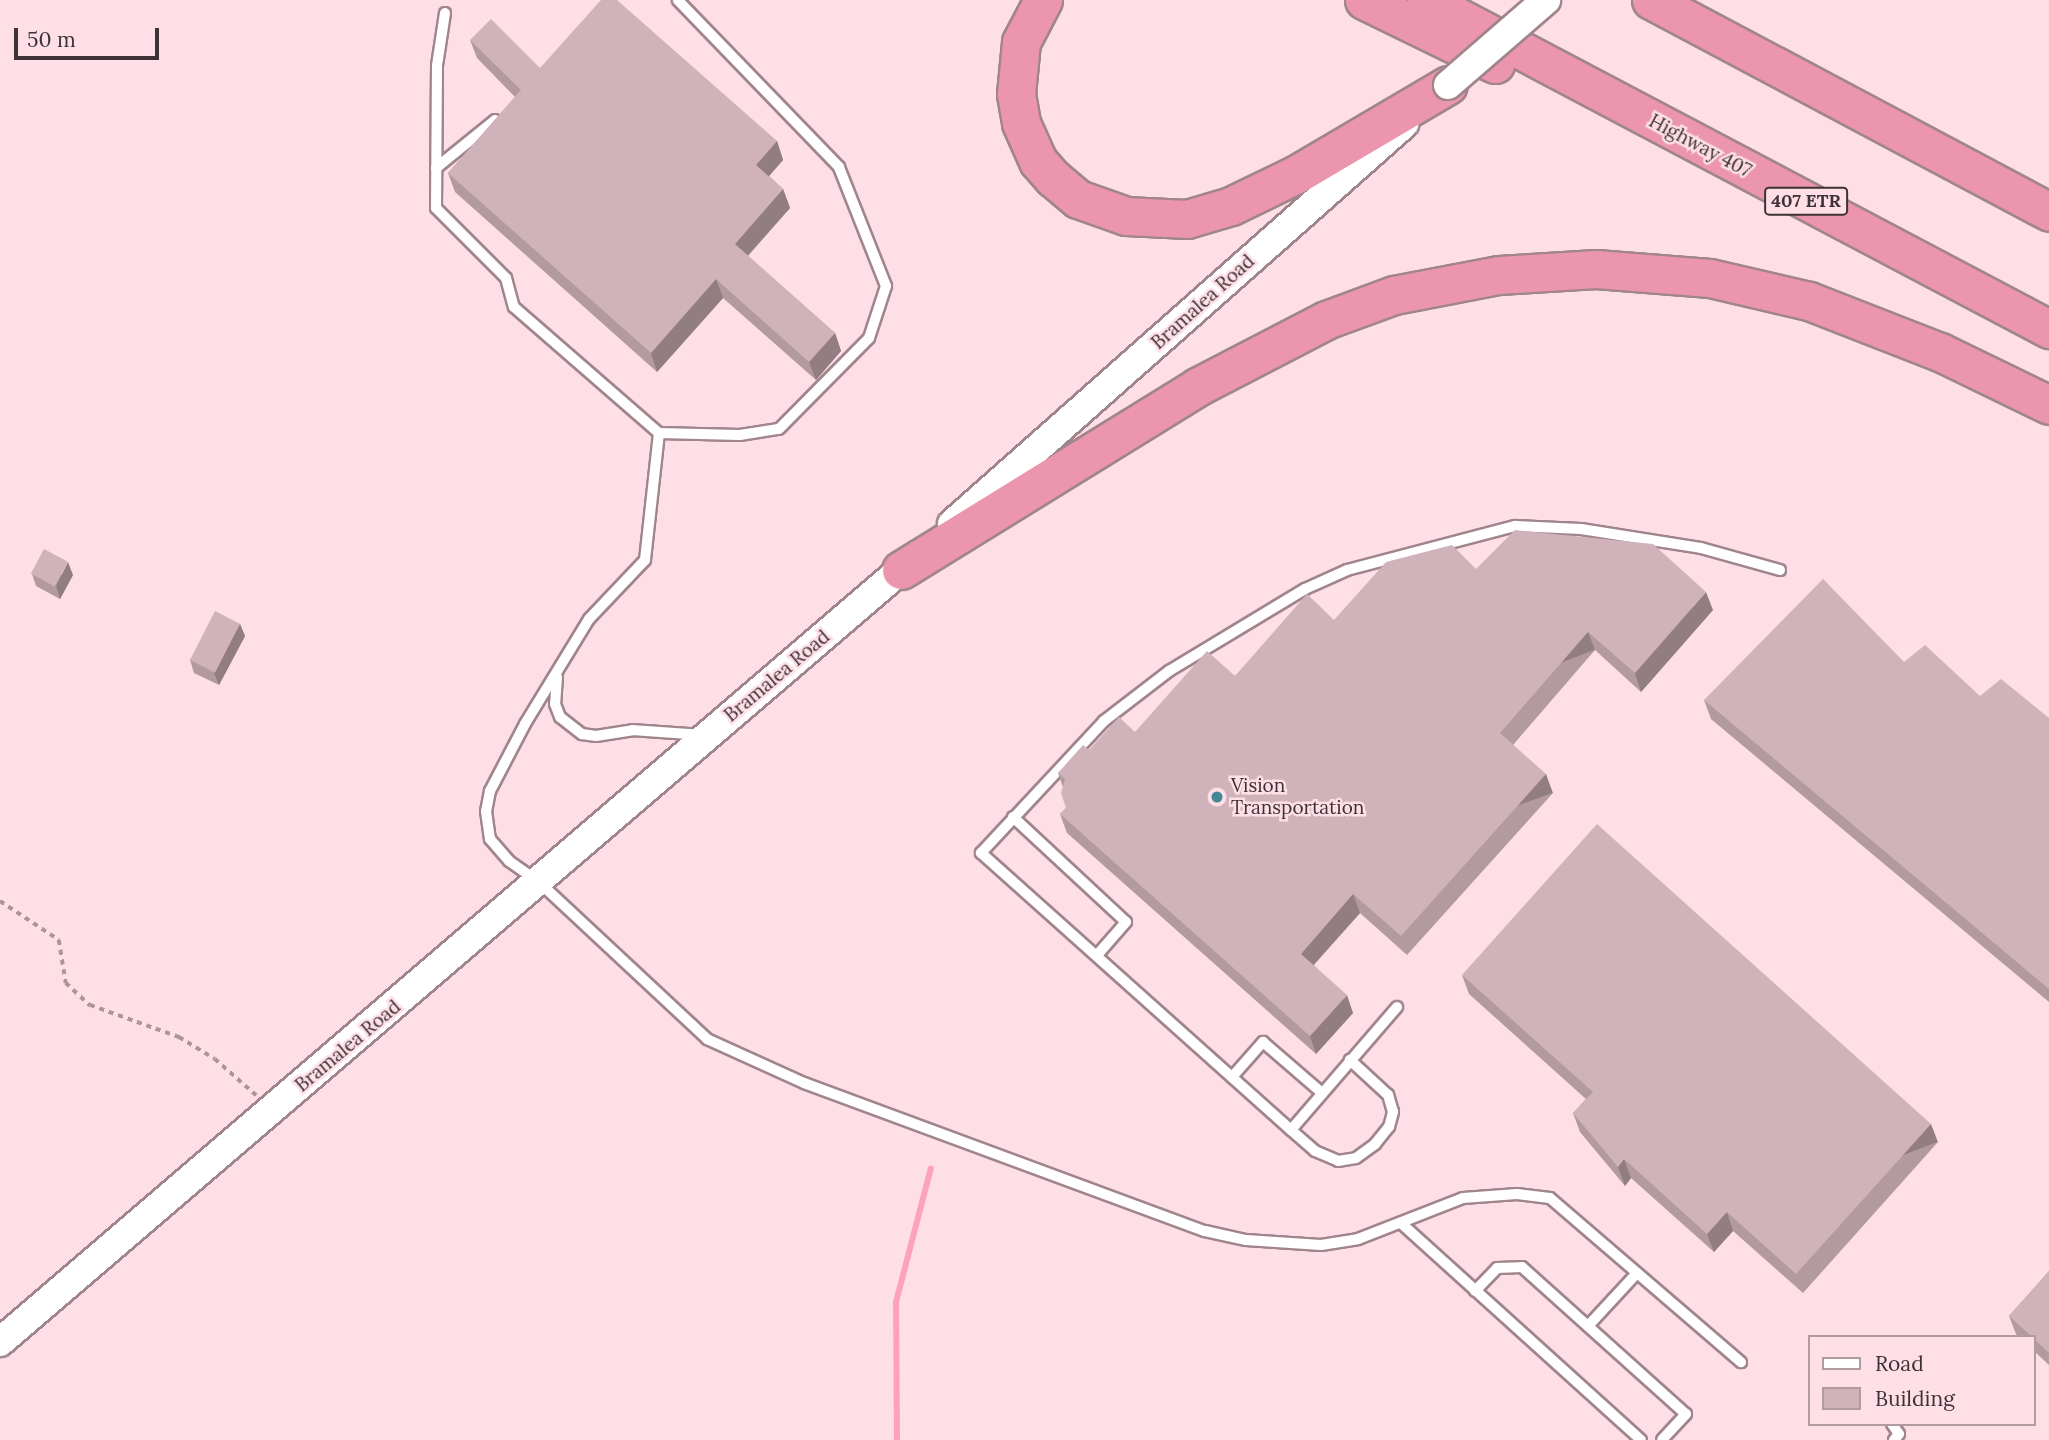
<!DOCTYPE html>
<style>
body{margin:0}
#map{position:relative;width:2049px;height:1440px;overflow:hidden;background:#fedfe7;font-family:Lora,serif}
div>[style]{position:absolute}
.stream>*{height:6px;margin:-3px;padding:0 3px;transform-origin:3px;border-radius:3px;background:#fda2bd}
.path>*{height:3.5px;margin-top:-1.75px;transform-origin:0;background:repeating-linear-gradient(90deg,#ab959b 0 5px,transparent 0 10px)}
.roads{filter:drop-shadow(2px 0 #a1858c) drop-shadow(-2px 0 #a1858c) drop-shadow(0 2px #a1858c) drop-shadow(0 -2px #a1858c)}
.service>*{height:10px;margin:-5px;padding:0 5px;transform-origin:5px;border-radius:5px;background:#fff}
.secondary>*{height:28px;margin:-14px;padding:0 14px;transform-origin:14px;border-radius:14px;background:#fff}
.motorway>*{height:37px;margin:-18.5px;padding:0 18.5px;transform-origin:18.5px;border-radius:18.5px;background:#eb95ae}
.bridges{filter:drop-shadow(2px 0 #a1858c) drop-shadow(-2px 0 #a1858c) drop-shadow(0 2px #a1858c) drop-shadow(0 -2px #a1858c)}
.secondary-bridge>*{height:28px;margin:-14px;padding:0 14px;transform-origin:14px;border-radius:14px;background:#fff}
.wall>*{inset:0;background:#b399a0}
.shaded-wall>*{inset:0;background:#927d82;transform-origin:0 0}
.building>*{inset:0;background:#d0b2ba;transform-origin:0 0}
.dots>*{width:19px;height:19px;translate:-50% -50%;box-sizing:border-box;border:4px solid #fedfe7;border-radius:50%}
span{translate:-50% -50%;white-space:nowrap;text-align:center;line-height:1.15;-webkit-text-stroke:5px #fedfe7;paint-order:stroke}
.shield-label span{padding:2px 5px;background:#fedfe7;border:2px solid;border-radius:5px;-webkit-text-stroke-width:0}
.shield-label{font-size:18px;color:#3d3235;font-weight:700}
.street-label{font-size:19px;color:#3d3235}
.poi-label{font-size:19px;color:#3d3235}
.left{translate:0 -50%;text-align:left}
.legend{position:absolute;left:1808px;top:1335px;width:228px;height:91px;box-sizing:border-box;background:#fedfe7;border:2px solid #b19aa0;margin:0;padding:9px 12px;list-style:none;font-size:21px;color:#3d3235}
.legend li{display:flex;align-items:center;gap:14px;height:35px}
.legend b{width:35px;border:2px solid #b19aa0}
.scale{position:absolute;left:14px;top:28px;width:145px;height:32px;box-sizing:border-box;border:4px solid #3d3235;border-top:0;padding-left:9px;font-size:21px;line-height:24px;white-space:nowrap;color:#3d3235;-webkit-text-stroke:5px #fedfe7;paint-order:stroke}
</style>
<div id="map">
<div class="stream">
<i style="left:897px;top:1440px;width:138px;rotate:-90.4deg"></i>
<i style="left:896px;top:1302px;width:138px;rotate:-75.4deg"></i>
</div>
<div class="path">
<i style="left:0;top:901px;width:71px;rotate:33.5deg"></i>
<i style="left:59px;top:940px;width:44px;rotate:80.8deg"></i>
<i style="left:66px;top:983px;width:33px;rotate:43deg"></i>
<i style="left:90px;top:1005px;width:95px;rotate:19.8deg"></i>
<i style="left:179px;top:1037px;width:42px;rotate:31.4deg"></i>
<i style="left:215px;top:1059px;width:55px;rotate:41.3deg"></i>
</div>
<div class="roads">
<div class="service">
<i style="left:445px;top:13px;width:53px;rotate:98.7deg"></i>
<i style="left:437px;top:65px;width:143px;rotate:90.4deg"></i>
<i style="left:436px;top:208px;width:99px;rotate:45deg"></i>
<i style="left:506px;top:278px;width:30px;rotate:75deg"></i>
<i style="left:514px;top:307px;width:192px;rotate:41deg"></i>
<i style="left:659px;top:433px;width:81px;rotate:1.4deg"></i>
<i style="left:740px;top:435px;width:39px;rotate:-9deg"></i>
<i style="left:779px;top:429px;width:128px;rotate:-45.3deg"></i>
<i style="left:869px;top:338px;width:55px;rotate:-71.9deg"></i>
<i style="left:886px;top:286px;width:128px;rotate:-111.6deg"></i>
<i style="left:839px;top:167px;width:232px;rotate:-134deg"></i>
<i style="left:436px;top:168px;width:76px;rotate:-39.1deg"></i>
<i style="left:659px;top:433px;width:128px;rotate:96.3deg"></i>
<i style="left:645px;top:560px;width:81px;rotate:133.5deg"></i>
<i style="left:589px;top:619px;width:123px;rotate:121.4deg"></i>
<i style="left:525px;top:724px;width:76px;rotate:117.6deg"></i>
<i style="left:490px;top:791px;width:20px;rotate:101deg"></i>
<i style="left:486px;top:811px;width:28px;rotate:82deg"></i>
<i style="left:490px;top:839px;width:29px;rotate:49deg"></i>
<i style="left:509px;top:861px;width:38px;rotate:35deg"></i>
<i style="left:540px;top:883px;width:229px;rotate:43deg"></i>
<i style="left:707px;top:1039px;width:107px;rotate:24.4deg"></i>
<i style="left:804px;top:1083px;width:427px;rotate:20.3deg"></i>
<i style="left:1205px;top:1231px;width:42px;rotate:12.4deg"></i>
<i style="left:1246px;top:1240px;width:75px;rotate:3.8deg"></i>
<i style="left:1321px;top:1245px;width:37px;rotate:-9deg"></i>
<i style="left:1358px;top:1239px;width:113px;rotate:-21.3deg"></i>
<i style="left:1463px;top:1198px;width:54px;rotate:-4.2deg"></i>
<i style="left:1517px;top:1194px;width:33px;rotate:7deg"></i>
<i style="left:1550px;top:1198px;width:252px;rotate:40.7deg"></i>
<i style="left:557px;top:677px;width:27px;rotate:94deg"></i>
<i style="left:555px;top:704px;width:14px;rotate:69deg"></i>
<i style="left:560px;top:717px;width:28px;rotate:38deg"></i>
<i style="left:582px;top:734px;width:14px;rotate:8deg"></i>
<i style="left:596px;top:736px;width:37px;rotate:-9deg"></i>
<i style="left:633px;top:730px;width:69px;rotate:4.1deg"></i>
<i style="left:1013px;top:817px;width:154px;rotate:42.9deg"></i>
<i style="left:1126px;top:922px;width:43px;rotate:131.2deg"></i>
<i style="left:1397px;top:1007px;width:162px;rotate:130.8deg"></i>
<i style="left:1291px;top:1130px;width:416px;rotate:-138.2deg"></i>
<i style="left:981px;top:853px;width:180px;rotate:-47deg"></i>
<i style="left:1104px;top:721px;width:82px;rotate:-37.6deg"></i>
<i style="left:1169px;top:671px;width:159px;rotate:-31.1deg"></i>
<i style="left:1305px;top:589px;width:46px;rotate:-24.3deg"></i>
<i style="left:1347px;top:570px;width:174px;rotate:-14.7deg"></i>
<i style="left:1515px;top:526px;width:66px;rotate:2.6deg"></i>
<i style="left:1581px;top:529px;width:121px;rotate:9deg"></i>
<i style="left:1701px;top:548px;width:82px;rotate:15.6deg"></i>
<i style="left:1232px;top:1077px;width:47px;rotate:-48.5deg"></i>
<i style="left:1263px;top:1042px;width:78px;rotate:40.8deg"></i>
<i style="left:1291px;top:1130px;width:32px;rotate:41deg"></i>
<i style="left:1315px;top:1151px;width:25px;rotate:23deg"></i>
<i style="left:1338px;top:1161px;width:18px;rotate:-9deg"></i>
<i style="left:1356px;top:1158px;width:24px;rotate:-36deg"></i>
<i style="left:1375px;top:1144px;width:22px;rotate:-51deg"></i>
<i style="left:1389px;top:1127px;width:16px;rotate:-75deg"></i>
<i style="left:1393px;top:1112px;width:18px;rotate:-106deg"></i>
<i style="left:1388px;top:1095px;width:52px;rotate:-137.4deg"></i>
<i style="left:1402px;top:1224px;width:322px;rotate:42.1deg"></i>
<i style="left:1475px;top:1291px;width:32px;rotate:-46deg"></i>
<i style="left:1497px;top:1268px;width:25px;rotate:-2deg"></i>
<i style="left:1522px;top:1267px;width:220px;rotate:41.9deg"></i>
<i style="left:1686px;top:1414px;width:35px;rotate:133deg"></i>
<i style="left:1588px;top:1326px;width:72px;rotate:-47.2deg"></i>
<i style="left:1892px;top:1424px;width:12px;rotate:55deg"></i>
<i style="left:1899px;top:1434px;width:8px;rotate:130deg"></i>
</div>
<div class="secondary">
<i style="left:952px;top:524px;width:604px;rotate:-41.51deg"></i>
<i style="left:0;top:1342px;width:1208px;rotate:-40.6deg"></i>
</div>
<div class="motorway">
<i style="left:1043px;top:0;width:47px;rotate:117.6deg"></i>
<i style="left:1021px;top:42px;width:52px;rotate:95.5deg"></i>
<i style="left:1016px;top:94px;width:29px;rotate:80deg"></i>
<i style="left:1021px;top:123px;width:42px;rotate:65.9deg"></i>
<i style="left:1038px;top:161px;width:23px;rotate:49deg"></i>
<i style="left:1053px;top:178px;width:33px;rotate:40deg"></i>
<i style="left:1078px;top:199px;width:51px;rotate:19.5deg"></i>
<i style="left:1126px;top:216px;width:61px;rotate:2.8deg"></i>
<i style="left:1187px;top:219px;width:46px;rotate:-16.5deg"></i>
<i style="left:1231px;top:206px;width:73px;rotate:-25.9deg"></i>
<i style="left:1297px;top:174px;width:175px;rotate:-30.5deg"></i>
<i style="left:1364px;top:0;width:146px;rotate:26deg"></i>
<i style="left:1426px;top:0;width:705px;rotate:27.84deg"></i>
<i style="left:1651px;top:0;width:451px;rotate:28deg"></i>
<i style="left:901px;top:570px;width:348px;rotate:-31.7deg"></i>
<i style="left:1197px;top:387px;width:145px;rotate:-27.4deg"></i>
<i style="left:1326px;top:320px;width:72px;rotate:-20.2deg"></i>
<i style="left:1394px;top:295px;width:107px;rotate:-10.8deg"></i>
<i style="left:1499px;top:275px;width:97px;rotate:-3.5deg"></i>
<i style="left:1596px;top:269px;width:114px;rotate:4.5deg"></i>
<i style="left:1710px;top:278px;width:102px;rotate:13.1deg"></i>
<i style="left:1809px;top:301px;width:141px;rotate:21.3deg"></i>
<i style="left:1940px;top:352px;width:121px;rotate:25.9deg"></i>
</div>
</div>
<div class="bridges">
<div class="secondary-bridge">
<i style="left:1448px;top:85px;width:130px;rotate:-40.9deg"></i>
</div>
</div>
<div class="wall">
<i style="clip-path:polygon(470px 40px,540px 68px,777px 141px,783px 160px,769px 176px,783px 189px,790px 208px,748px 256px,835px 333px,841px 351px,816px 380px,723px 298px,657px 372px,455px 192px,448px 173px,515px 97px,477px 58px)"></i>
<i style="clip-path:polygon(1476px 569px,1713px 610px,1641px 692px,1595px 650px,1513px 745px,1553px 793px,1407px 955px,1360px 913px,1314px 965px,1353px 1013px,1316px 1054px,1067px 833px,1060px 814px,1066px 808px,1063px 787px,1058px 773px,1089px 750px,1135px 732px,1334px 620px)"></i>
<i style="clip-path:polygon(32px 574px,73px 575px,60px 599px,36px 586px)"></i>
<i style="clip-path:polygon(240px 624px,245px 636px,219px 685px,194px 673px,190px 660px)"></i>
<i style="clip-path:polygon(1904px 662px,1980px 696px,2049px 718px,2049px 1002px,1711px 719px,1704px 700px)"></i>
<i style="clip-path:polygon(1462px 975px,1938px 1142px,1803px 1293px,1733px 1231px,1714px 1252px,1631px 1178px,1625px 1186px,1580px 1132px,1573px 1113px,1586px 1099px,1469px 994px)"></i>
<i style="clip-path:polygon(2049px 1271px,2049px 1365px,2033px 1350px,2033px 1337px,2018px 1337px,2016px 1334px,2009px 1316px)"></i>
</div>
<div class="shaded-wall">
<i style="clip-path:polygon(777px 141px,783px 160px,762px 184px,756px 165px)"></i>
<i style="clip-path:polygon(783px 189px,790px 208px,741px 263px,735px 244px)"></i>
<i style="clip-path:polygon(716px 279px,723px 298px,657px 372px,651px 353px)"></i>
<i style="clip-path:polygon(835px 333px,841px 351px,816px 380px,809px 362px)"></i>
<i style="clip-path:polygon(68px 562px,73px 575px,60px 599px,56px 586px)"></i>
<i style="clip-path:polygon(1706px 592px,1713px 610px,1641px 692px,1635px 673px)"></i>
<i style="clip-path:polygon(240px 624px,245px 636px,219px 685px,214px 673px)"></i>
<i style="left:1588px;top:632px;width:19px;height:134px;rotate:69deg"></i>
<i style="left:1546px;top:774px;width:20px;height:217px;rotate:70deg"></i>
<i style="clip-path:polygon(1353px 894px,1360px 913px,1307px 972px,1301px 954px)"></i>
<i style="clip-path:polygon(1347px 995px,1353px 1013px,1316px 1054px,1310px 1036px)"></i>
<i style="left:1931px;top:1124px;width:19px;height:202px;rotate:69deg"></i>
<i style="clip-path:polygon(1624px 1159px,1631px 1178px,1625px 1186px,1618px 1167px)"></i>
<i style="clip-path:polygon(1727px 1212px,1733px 1231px,1714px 1252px,1707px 1234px)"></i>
</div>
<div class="building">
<i style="clip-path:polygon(601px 0,617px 0,777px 141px,756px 165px,783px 189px,735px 244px,835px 333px,809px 362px,716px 279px,651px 353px,448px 173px,521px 90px,470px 40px,491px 19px,540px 68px)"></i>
<i style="clip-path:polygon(1515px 530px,1653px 544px,1706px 592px,1635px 673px,1588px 632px,1500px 733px,1546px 774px,1401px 936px,1353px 894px,1301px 954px,1347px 995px,1310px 1036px,1060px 814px,1066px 808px,1061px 793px,1065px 779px,1058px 773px,1083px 745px,1089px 750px,1119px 717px,1135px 732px,1207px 651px,1235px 676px,1307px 594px,1334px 620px,1386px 562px,1452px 545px,1476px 569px)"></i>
<i style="left:44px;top:549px;width:27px;height:28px;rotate:28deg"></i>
<i style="clip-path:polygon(1823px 579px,1904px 662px,1925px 645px,1980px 696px,2001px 679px,2049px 718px,2049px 989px,1704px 700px)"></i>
<i style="left:215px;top:611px;width:28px;height:55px;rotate:27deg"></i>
<i style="clip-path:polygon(1597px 824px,1931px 1124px,1796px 1274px,1727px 1212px,1707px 1234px,1624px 1159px,1618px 1167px,1573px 1113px,1593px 1092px,1462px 975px)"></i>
<i style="clip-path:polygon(2049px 1271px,2049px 1353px,2033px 1338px,2033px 1337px,2032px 1337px,2009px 1316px)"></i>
</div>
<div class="dots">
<i style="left:1217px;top:797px;background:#438894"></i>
</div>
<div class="shield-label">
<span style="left:1806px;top:201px">407 ETR</span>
</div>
<div class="street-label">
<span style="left:1700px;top:146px;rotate:28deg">Highway 407</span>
<span style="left:1203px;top:302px;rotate:-42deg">Bramalea Road</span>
<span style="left:777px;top:676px;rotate:-40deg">Bramalea Road</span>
<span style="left:348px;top:1046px;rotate:-40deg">Bramalea Road</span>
</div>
<div class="poi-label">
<span class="left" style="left:1231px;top:797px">Vision<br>Transportation</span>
</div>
<ul class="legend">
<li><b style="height:9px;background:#fff"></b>Road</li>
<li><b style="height:19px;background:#d0b2ba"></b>Building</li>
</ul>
<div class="scale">50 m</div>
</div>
